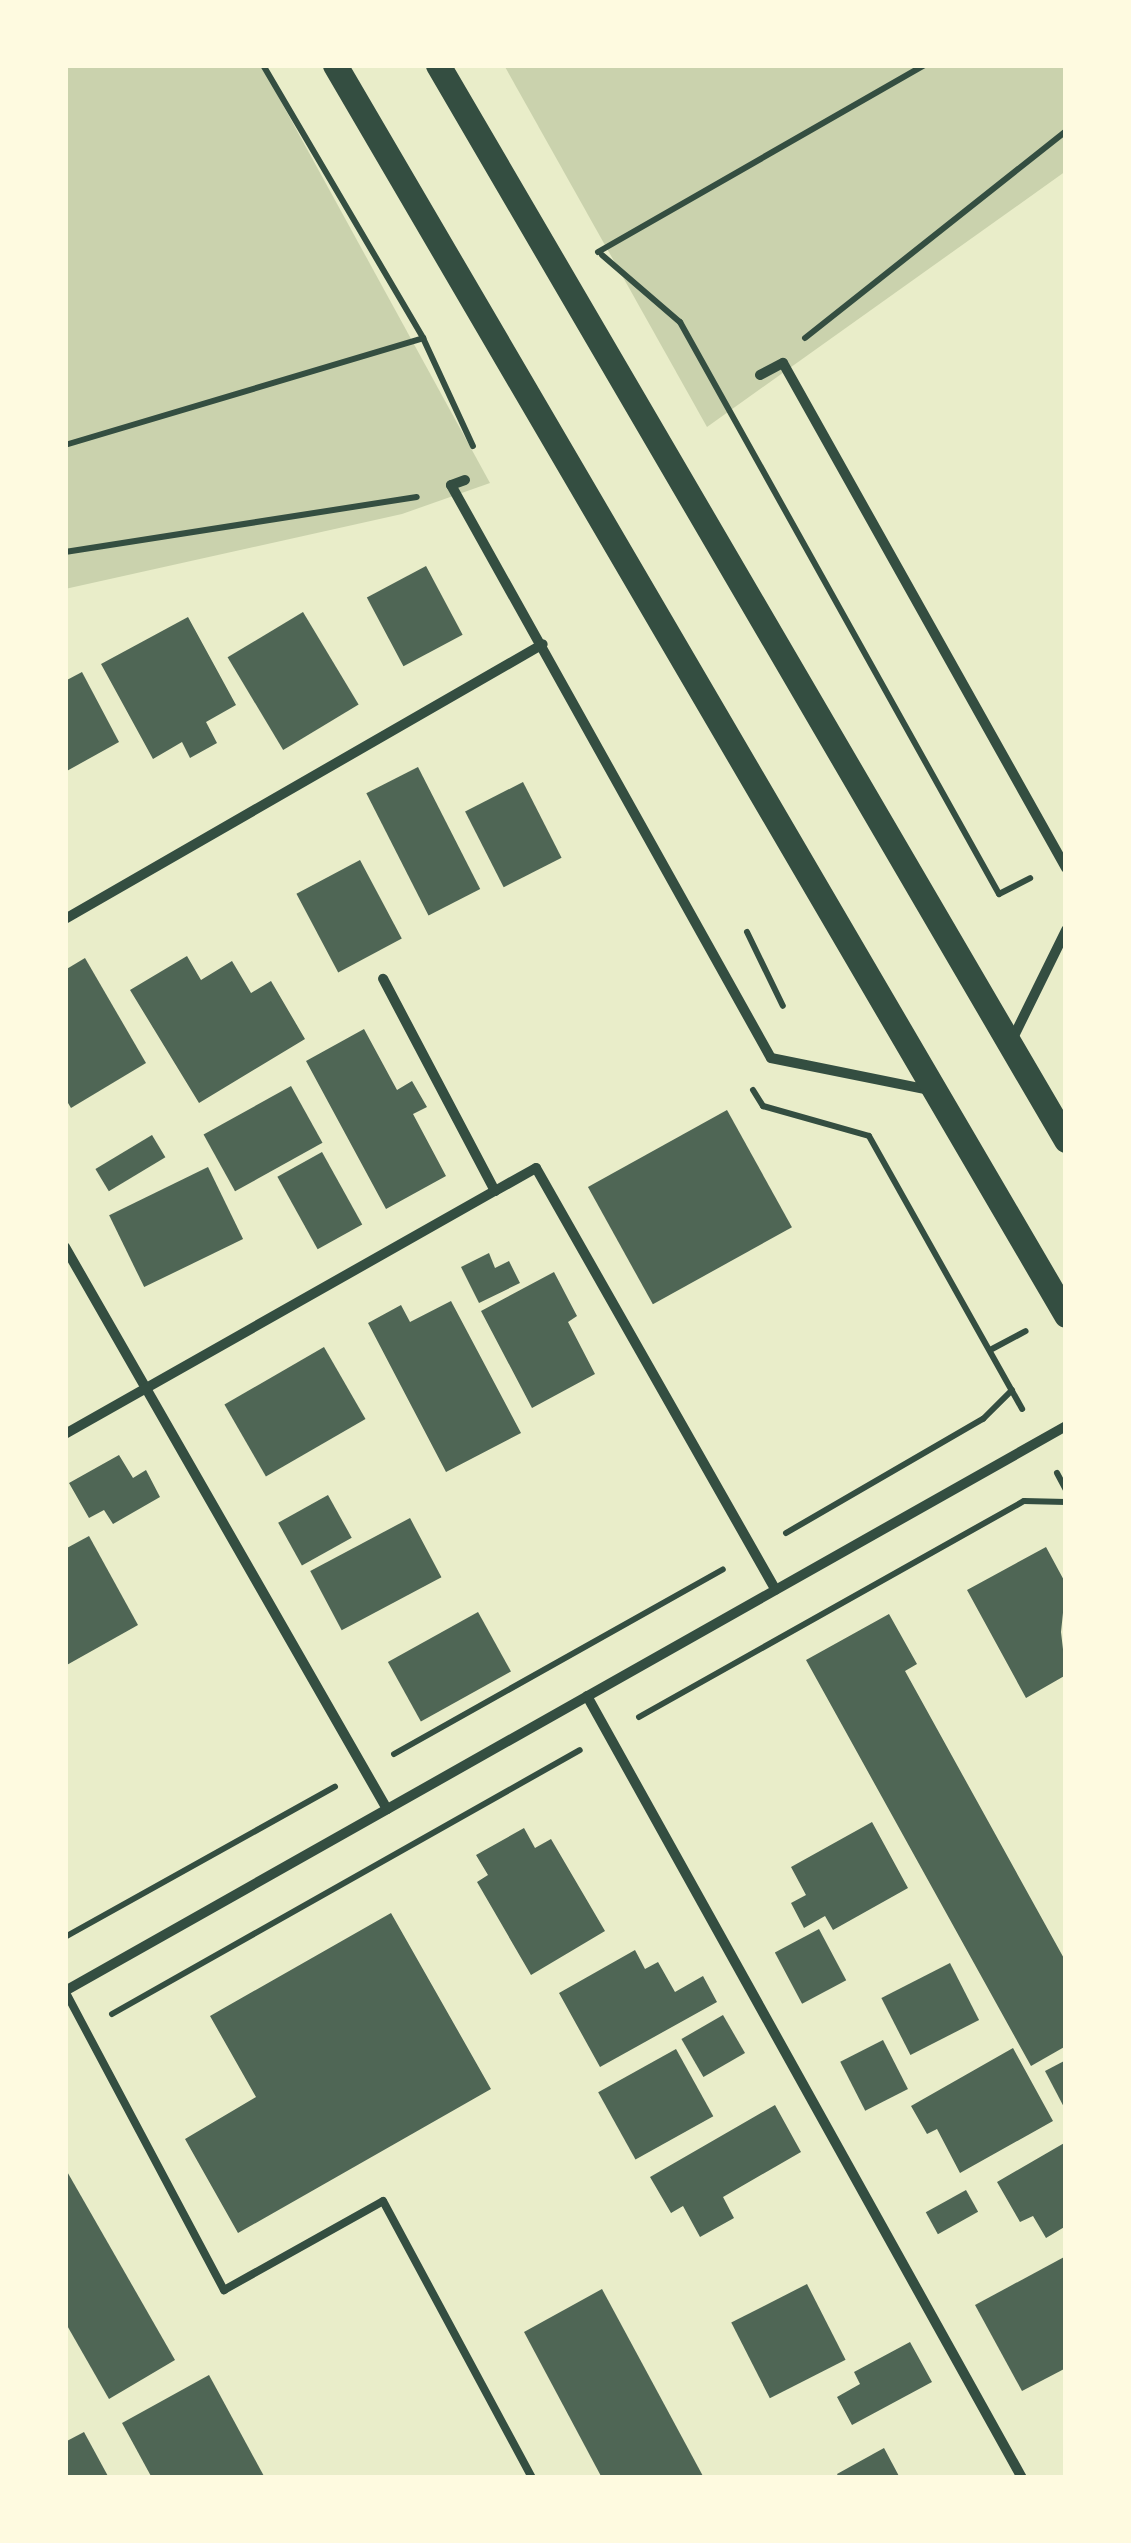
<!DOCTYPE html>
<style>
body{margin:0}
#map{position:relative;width:1131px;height:2543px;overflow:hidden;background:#e9edc9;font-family:Merriweather,serif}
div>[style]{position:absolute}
.green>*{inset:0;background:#cad2ad}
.building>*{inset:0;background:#4f6655;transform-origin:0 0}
.path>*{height:6px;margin:-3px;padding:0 3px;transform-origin:3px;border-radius:3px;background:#344e41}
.service>*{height:8px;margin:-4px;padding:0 4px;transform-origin:4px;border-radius:4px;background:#344e41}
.minor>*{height:10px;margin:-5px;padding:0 5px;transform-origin:5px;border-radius:5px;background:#344e41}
.primary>*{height:25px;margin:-12.5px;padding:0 12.5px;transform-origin:12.5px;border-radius:12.5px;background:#344e41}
span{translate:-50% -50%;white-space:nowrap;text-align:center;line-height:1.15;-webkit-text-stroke:10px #fefae0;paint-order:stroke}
.frame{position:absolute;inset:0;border:68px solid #fefae0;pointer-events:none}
</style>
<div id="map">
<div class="green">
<i style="clip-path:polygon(65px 65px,261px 65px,490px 483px,402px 514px,65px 589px)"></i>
<i style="clip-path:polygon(504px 65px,1066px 65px,1066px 171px,707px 427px)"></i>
</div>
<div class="building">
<i style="left:426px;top:566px;width:78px;height:67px;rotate:62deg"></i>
<i style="left:303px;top:612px;width:108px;height:88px;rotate:59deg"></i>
<i style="clip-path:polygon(188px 617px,236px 705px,206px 722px,217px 743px,190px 758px,182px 742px,153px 759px,101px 664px)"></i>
<i style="clip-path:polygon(82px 672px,119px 742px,65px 772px,65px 681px)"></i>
<i style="left:418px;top:767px;width:137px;height:58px;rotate:63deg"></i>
<i style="left:523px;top:782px;width:85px;height:65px;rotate:63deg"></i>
<i style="left:360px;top:860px;width:89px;height:72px;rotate:62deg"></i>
<i style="clip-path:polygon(187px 956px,201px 980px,232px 961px,251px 993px,271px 981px,305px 1039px,199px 1103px,130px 990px)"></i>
<i style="clip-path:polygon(85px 958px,146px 1063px,71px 1108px,65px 1098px,65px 970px)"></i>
<i style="clip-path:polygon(364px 1029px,397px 1090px,412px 1081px,427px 1107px,413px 1114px,446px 1176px,386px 1209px,306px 1061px)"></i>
<i style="left:291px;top:1086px;width:65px;height:100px;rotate:61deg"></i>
<i style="left:727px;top:1110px;width:134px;height:159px;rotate:61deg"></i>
<i style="left:152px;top:1135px;width:26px;height:66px;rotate:59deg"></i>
<i style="left:322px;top:1152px;width:83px;height:51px;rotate:61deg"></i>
<i style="left:208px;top:1167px;width:80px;height:110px;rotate:64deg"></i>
<i style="clip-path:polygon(489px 1253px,495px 1268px,509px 1261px,520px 1283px,479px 1303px,461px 1267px)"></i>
<i style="clip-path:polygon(554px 1272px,577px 1316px,568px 1322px,595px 1374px,532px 1408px,481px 1311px)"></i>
<i style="clip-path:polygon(451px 1301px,521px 1433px,446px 1472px,368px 1323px,401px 1305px,410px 1322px)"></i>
<i style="left:324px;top:1347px;width:83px;height:115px;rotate:60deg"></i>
<i style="clip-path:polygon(119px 1455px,133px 1478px,146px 1470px,160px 1497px,113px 1524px,104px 1510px,89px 1518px,69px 1483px)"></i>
<i style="left:328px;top:1495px;width:49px;height:57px;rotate:61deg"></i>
<i style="left:410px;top:1518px;width:67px;height:113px;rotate:62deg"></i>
<i style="clip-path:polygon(89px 1536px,138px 1625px,65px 1666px,65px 1549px)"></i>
<i style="clip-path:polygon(1046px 1547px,1066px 1584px,1061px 1632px,1066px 1675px,1026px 1698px,967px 1590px)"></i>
<i style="left:478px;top:1612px;width:68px;height:103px;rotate:61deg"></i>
<i style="clip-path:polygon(889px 1614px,917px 1664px,905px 1671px,1066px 1962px,1066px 2046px,1031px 2066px,806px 1660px)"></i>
<i style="clip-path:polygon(872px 1822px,908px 1888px,833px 1930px,825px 1916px,804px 1928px,791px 1903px,806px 1895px,791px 1867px)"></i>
<i style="clip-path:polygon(524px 1828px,535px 1848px,551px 1839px,605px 1931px,531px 1975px,477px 1882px,488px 1875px,476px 1855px)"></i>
<i style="clip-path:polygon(391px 1913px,491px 2089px,238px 2233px,185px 2139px,256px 2097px,210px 2016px)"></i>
<i style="left:819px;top:1929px;width:58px;height:50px;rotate:62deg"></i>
<i style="clip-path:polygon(635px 1950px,645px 1969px,658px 1962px,675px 1992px,703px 1976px,717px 2002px,600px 2067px,559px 1993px)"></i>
<i style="left:950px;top:1963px;width:64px;height:77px;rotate:63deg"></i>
<i style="left:723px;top:2015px;width:44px;height:48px;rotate:60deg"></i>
<i style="left:883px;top:2040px;width:55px;height:48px;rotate:63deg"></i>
<i style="clip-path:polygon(1013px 2048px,1053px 2121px,960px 2173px,937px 2129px,927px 2134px,911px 2106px)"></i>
<i style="left:676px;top:2049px;width:77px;height:89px;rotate:61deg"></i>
<i style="clip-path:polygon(1066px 2060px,1066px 2111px,1045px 2071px)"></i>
<i style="clip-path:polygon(775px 2105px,801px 2152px,723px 2197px,734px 2218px,700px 2237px,683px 2206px,671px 2213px,650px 2177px)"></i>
<i style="clip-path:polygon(1066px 2142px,1066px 2226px,1046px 2238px,1033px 2216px,1020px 2222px,997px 2182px)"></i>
<i style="clip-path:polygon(65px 2168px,175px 2360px,109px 2399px,65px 2322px)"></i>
<i style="left:966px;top:2190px;width:25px;height:46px;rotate:61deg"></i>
<i style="clip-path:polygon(1066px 2256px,1066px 2368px,1022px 2391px,975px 2305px)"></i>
<i style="left:807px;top:2284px;width:85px;height:85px;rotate:63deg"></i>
<i style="clip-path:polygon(602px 2289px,704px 2478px,602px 2478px,524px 2332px)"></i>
<i style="clip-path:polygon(910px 2342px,932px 2382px,852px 2425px,837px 2397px,860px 2384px,854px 2372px)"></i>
<i style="clip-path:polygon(209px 2375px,265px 2478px,152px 2478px,122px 2423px)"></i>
<i style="clip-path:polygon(84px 2432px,109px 2478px,65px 2478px,65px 2442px)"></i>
<i style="clip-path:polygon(884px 2448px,900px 2478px,839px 2478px,837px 2474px)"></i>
</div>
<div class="path">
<i style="left:263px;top:65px;width:316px;rotate:59.6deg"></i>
<i style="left:423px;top:338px;width:119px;rotate:65.2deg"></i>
<i style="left:598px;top:252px;width:376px;rotate:-29.8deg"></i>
<i style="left:602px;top:255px;width:103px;rotate:40.7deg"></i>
<i style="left:680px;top:322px;width:655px;rotate:60.85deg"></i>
<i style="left:999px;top:894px;width:35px;rotate:-27deg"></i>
<i style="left:805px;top:338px;width:333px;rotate:-38.4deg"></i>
<i style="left:65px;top:445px;width:374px;rotate:-16.6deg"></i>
<i style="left:65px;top:552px;width:356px;rotate:-8.9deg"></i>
<i style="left:747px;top:932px;width:82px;rotate:64.1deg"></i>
<i style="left:753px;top:1090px;width:19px;rotate:58deg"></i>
<i style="left:763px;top:1106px;width:110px;rotate:15.8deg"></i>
<i style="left:869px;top:1136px;width:313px;rotate:60.7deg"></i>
<i style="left:992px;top:1349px;width:38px;rotate:-28deg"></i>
<i style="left:1057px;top:1473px;width:19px;rotate:62deg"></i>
<i style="left:786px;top:1533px;width:228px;rotate:-30.1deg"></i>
<i style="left:983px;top:1419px;width:41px;rotate:-45deg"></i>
<i style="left:639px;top:1717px;width:441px;rotate:-29.3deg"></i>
<i style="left:1024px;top:1501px;width:42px;rotate:1.4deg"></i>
<i style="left:394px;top:1754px;width:377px;rotate:-29.3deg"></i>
<i style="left:65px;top:1937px;width:309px;rotate:-29.1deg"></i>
<i style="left:112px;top:2014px;width:537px;rotate:-29.43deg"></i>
</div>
<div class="service">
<i style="left:65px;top:1991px;width:339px;rotate:62deg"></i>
<i style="left:224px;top:2290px;width:182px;rotate:-29.2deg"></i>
<i style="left:383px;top:2201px;width:315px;rotate:61.7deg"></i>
</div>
<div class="minor">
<i style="left:760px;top:375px;width:26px;rotate:-28deg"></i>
<i style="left:783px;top:363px;width:579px;rotate:60.73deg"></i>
<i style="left:465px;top:480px;width:15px;rotate:160deg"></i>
<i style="left:451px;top:485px;width:656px;rotate:60.82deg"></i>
<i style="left:771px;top:1058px;width:161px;rotate:11.4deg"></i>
<i style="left:65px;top:919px;width:551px;rotate:-29.91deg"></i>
<i style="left:1011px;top:1042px;width:125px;rotate:-63.8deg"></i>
<i style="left:495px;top:1191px;width:47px;rotate:-29.3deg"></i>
<i style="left:536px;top:1168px;width:485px;rotate:60.4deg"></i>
<i style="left:65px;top:1247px;width:648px;rotate:60.19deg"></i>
<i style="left:65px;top:1434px;width:494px;rotate:-29.5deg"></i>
<i style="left:495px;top:1191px;width:240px;rotate:-117.8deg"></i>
<i style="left:587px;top:1696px;width:895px;rotate:60.91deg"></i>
<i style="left:65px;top:1991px;width:1149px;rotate:-29.44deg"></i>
</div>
<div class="primary">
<i style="left:335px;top:65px;width:1448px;rotate:59.68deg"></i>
<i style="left:438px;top:65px;width:1245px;rotate:59.71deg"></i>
</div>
<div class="frame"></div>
</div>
